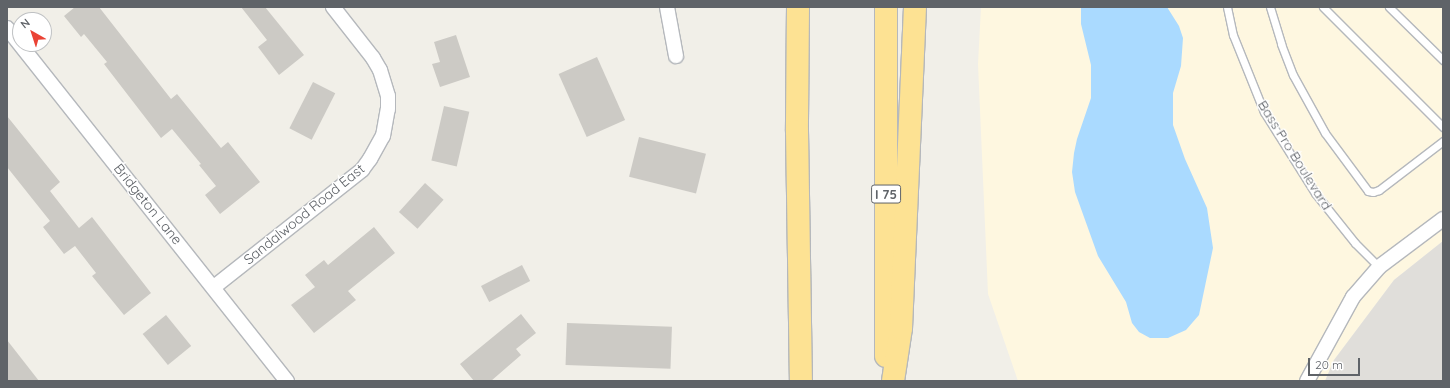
<!DOCTYPE html>
<style>
body{margin:0}
#map{position:relative;width:1450px;height:388px;overflow:hidden;background:#f1efe8;font-family:Quicksand,sans-serif}
div>[style]{position:absolute}
.commercial>*{inset:0;background:#fef7e0}
.industrial>*{inset:0;background:#e0deda}
.water>*{inset:0;background:#aadaff}
.building>*{inset:0;background:#cccac5;transform-origin:0 0}
.roads{filter:drop-shadow(1px 0 #b5b8bc) drop-shadow(-1px 0 #b5b8bc) drop-shadow(0 1px #b5b8bc) drop-shadow(0 -1px #b5b8bc)}
.lane>*{height:7px;margin:-3.5px;padding:0 3.5px;transform-origin:3.5px;border-radius:3.5px;background:#fff}
.street>*{height:14px;margin:-7px;padding:0 7px;transform-origin:7px;border-radius:7px;background:#fff}
.highway>*{height:22px;margin:-11px;padding:0 11px;transform-origin:11px;border-radius:11px;background:#fde293}
span{translate:-50% -50%;white-space:nowrap;text-align:center;line-height:1.15;-webkit-text-stroke:3px #fff;paint-order:stroke}
.shield-label span{padding:1px 3px;background:#fff;border:1px solid;border-radius:3px;-webkit-text-stroke-width:0}
.shield-label{font-size:13px;color:#5f6368;font-weight:700}
.street-label{font-size:14px;color:#5f6368}
.frame{position:absolute;inset:0;border:8px solid #5f6368;pointer-events:none}
.north{position:absolute;left:12px;top:12px;width:40px;height:40px;box-sizing:border-box;background:#fff;border:1px solid #bfc1c3;border-radius:50%;rotate:321deg;font-size:11px;font-weight:700;line-height:16px;text-align:center;color:#5f6368}
.north::after{content:'';display:block;margin:auto;width:14px;height:18px;background:#ea4335;clip-path:polygon(50% 0,100% 100%,50% 72%,0 100%)}
.scale{position:absolute;left:1308px;top:358px;width:52px;height:18px;box-sizing:border-box;border:2px solid #5f6368;border-top:0;padding-left:5px;font-size:12px;line-height:14px;white-space:nowrap;color:#5f6368;-webkit-text-stroke:3px #fff;paint-order:stroke}
</style>
<div id="map">
<div class="commercial">
<i style="clip-path:polygon(981px 7px,1443px 7px,1443px 241px,1394px 280px,1334px 360px,1325px 381px,1018px 381px,988px 294px,978px 64px)"></i>
</div>
<div class="industrial">
<i style="clip-path:polygon(1443px 241px,1443px 381px,1325px 381px,1334px 360px,1394px 280px)"></i>
</div>
<div class="water">
<i style="clip-path:polygon(1081px 7px,1167px 7px,1179px 26px,1183px 38px,1181px 66px,1173px 93px,1173px 125px,1185px 159px,1207px 208px,1213px 248px,1199px 315px,1186px 330px,1168px 338px,1150px 338px,1139px 332px,1132px 323px,1126px 302px,1098px 256px,1075px 192px,1072px 172px,1074px 153px,1077px 139px,1091px 98px,1091px 65px,1081px 24px)"></i>
</div>
<div class="building">
<i style="clip-path:polygon(75px 7px,99px 7px,171px 99px,177px 94px,221px 148px,228px 142px,260px 182px,220px 214px,205px 195px,216px 186px,199px 165px,201px 164px,172px 129px,161px 138px,104px 64px,107px 62px,84px 34px,81px 37px,64px 16px)"></i>
<i style="clip-path:polygon(241px 7px,265px 7px,304px 55px,279px 75px,258px 47px,267px 40px)"></i>
<i style="clip-path:polygon(456px 35px,470px 77px,440px 87px,432px 64px,440px 62px,434px 42px)"></i>
<i style="left:597px;top:57px;width:69px;height:42px;rotate:66deg"></i>
<i style="left:313px;top:82px;width:25px;height:52px;rotate:27deg"></i>
<i style="left:444px;top:106px;width:26px;height:56px;rotate:13deg"></i>
<i style="clip-path:polygon(7px 116px,60px 182px,50px 191px,79px 228px,92px 217px,151px 293px,124px 315px,92px 276px,96px 273px,75px 246px,64px 254px,43px 227px,50px 221px,7px 167px)"></i>
<i style="left:639px;top:137px;width:69px;height:41px;rotate:14deg"></i>
<i style="left:425px;top:183px;width:25px;height:39px;rotate:42deg"></i>
<i style="clip-path:polygon(374px 227px,395px 253px,348px 291px,356px 300px,314px 333px,291px 305px,315px 287px,305px 275px,324px 260px,328px 265px)"></i>
<i style="left:522px;top:265px;width:18px;height:46px;rotate:63deg"></i>
<i style="clip-path:polygon(521px 314px,536px 333px,516px 349px,521px 355px,491px 381px,474px 381px,460px 364px)"></i>
<i style="left:166px;top:315px;width:40px;height:30px;rotate:51deg"></i>
<i style="left:567px;top:323px;width:105px;height:42px;rotate:2deg"></i>
<i style="clip-path:polygon(7px 340px,39px 381px,7px 381px)"></i>
</div>
<div class="roads">
<div class="lane">
<i style="left:1227px;top:7px;width:29px;rotate:78deg"></i>
<i style="left:1233px;top:35px;width:83px;rotate:68.1deg"></i>
<i style="left:1264px;top:112px;width:96px;rotate:57.8deg"></i>
<i style="left:1315px;top:193px;width:64px;rotate:51.3deg"></i>
<i style="left:1355px;top:243px;width:34px;rotate:45deg"></i>
<i style="left:1270px;top:7px;width:39px;rotate:73deg"></i>
<i style="left:1281px;top:44px;width:33px;rotate:69deg"></i>
<i style="left:1293px;top:75px;width:66px;rotate:61.1deg"></i>
<i style="left:1325px;top:133px;width:72px;rotate:53.4deg"></i>
<i style="left:1368px;top:191px;width:5px;rotate:11deg"></i>
<i style="left:1373px;top:192px;width:6px;rotate:-18deg"></i>
<i style="left:1379px;top:190px;width:81px;rotate:-37.4deg"></i>
<i style="left:1323px;top:7px;width:170px;rotate:45deg"></i>
<i style="left:1389px;top:7px;width:76px;rotate:44.5deg"></i>
</div>
<div class="street">
<i style="left:667px;top:7px;width:50px;rotate:79.6deg"></i>
<i style="left:7px;top:28px;width:451px;rotate:51.6deg"></i>
<i style="left:214px;top:287px;width:189px;rotate:-38.3deg"></i>
<i style="left:362px;top:170px;width:14px;rotate:-54deg"></i>
<i style="left:370px;top:159px;width:26px;rotate:-61deg"></i>
<i style="left:383px;top:136px;width:27px;rotate:-80deg"></i>
<i style="left:388px;top:109px;width:13px;rotate:-90deg"></i>
<i style="left:388px;top:96px;width:27px;rotate:-107deg"></i>
<i style="left:380px;top:70px;width:14px;rotate:-120deg"></i>
<i style="left:373px;top:58px;width:65px;rotate:-128.1deg"></i>
<i style="left:1307px;top:381px;width:96px;rotate:-61.3deg"></i>
<i style="left:1353px;top:297px;width:40px;rotate:-49deg"></i>
<i style="left:1379px;top:267px;width:80px;rotate:-36.9deg"></i>
</div>
<div class="highway">
<i style="left:798px;top:7px;width:124px;rotate:90.5deg"></i>
<i style="left:797px;top:131px;width:250px;rotate:89.1deg"></i>
<i style="left:886px;top:7px;width:349px;rotate:90deg"></i>
<i style="left:893px;top:381px;width:54px;rotate:-81.4deg"></i>
<i style="left:901px;top:328px;width:321px;rotate:-87.5deg"></i>
</div>
</div>
<div class="shield-label">
<span style="left:886px;top:194px">I 75</span>
</div>
<div class="street-label">
<span style="left:1295px;top:155px;rotate:58deg">Bass Pro Boulevard</span>
<span style="left:148px;top:204px;rotate:51deg">Bridgeton Lane</span>
<span style="left:304px;top:214px;rotate:-39deg">Sandalwood Road East</span>
</div>
<div class="frame"></div>
<div class="north">N</div>
<div class="scale">20 m</div>
</div>
